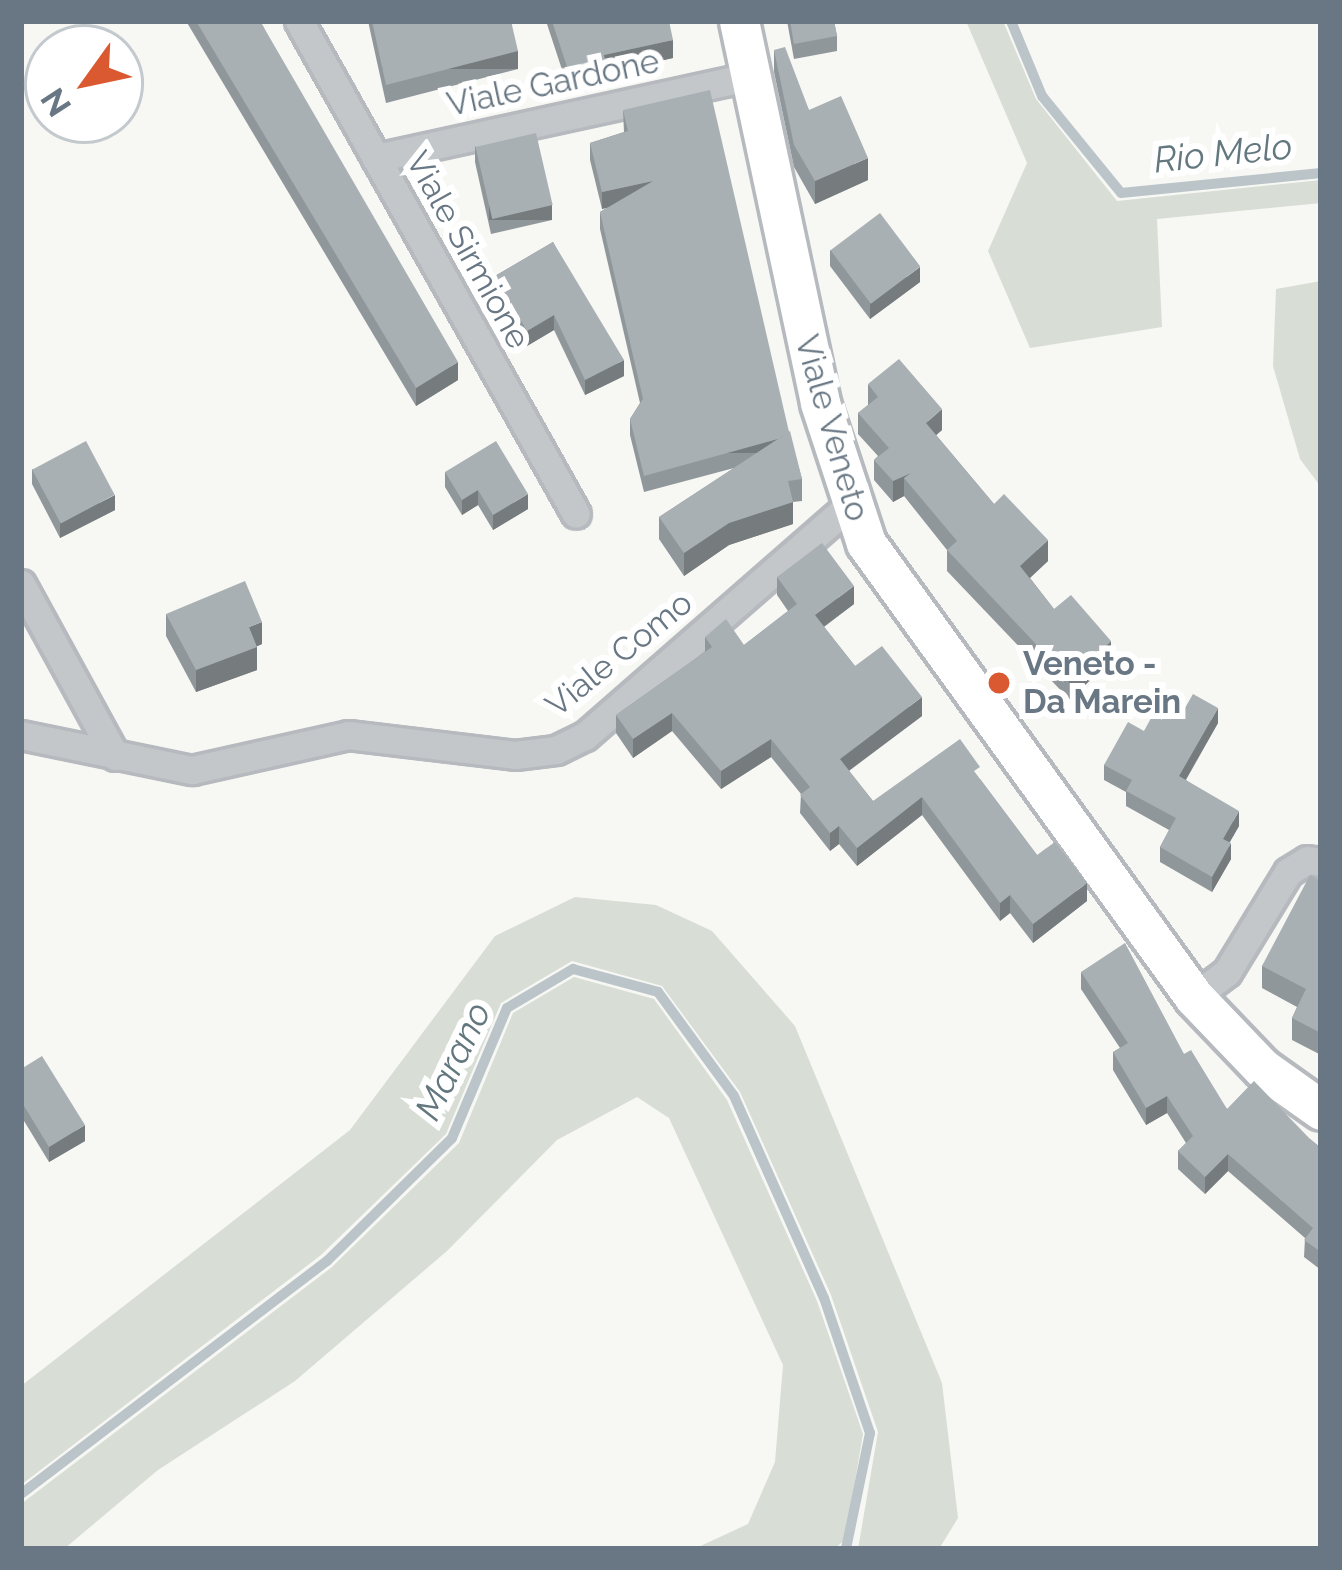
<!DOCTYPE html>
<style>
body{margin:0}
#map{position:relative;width:1342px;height:1570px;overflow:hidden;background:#f7f7f4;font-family:Raleway,sans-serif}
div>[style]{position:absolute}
.green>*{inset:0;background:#d8ded5}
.stream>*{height:10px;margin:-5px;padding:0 5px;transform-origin:5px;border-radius:5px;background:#bbc5c9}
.roads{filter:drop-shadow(3px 0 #b6babe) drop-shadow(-3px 0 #b6babe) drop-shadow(0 3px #b6babe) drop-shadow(0 -3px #b6babe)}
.street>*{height:27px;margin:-13.5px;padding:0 13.5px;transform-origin:13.5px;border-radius:13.5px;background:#c3c7ca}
.secondary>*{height:39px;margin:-19.5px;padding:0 19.5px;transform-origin:19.5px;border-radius:19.5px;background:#fff}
.wall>*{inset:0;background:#90979b}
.shaded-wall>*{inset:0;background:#767b7e;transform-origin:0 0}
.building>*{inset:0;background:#a8b0b4;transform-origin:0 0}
.dots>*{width:33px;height:33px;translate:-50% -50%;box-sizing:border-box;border:6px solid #fff;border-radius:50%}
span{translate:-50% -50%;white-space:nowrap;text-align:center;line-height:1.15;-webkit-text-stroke:12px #fff;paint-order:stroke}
.street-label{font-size:33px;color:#687783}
.poi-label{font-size:33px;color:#687783;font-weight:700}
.left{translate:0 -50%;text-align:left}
.water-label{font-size:36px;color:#63777f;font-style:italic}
.frame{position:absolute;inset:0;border:24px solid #687783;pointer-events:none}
.north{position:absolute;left:24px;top:24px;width:120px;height:120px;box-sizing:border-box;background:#fff;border:3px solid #c3c9cd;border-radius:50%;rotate:237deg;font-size:33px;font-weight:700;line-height:48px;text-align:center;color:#687783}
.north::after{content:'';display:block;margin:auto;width:42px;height:54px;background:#da5931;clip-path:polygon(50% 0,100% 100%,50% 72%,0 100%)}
</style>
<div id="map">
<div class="green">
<i style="clip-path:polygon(966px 21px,1003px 21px,1036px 99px,1117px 201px,1321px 180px,1321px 203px,1157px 219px,1162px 327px,1030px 348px,988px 251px,1027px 163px)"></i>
<i style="clip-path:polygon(1321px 281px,1321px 487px,1300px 459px,1273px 366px,1276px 289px)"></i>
<i style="clip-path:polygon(575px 897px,656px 905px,712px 931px,795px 1026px,942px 1383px,958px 1518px,939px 1549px,858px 1549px,878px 1432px,831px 1295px,740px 1092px,662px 986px,572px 961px,501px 1003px,446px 1134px,321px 1255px,21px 1485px,21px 1386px,350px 1130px,495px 936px)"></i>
<i style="clip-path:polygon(574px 977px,654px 999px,727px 1100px,817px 1301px,863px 1434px,845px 1540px,834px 1549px,694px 1549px,748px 1524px,775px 1462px,783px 1365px,669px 1118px,637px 1097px,557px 1140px,447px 1251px,295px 1381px,158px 1470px,64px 1549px,21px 1549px,21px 1504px,332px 1267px,459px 1143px,513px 1013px)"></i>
</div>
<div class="stream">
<i style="left:1011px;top:21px;width:81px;rotate:67.5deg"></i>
<i style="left:1042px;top:96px;width:125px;rotate:50.8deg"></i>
<i style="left:1121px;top:193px;width:201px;rotate:-5.7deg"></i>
<i style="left:21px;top:1494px;width:385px;rotate:-37.3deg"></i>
<i style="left:327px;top:1261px;width:175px;rotate:-44.5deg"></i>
<i style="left:452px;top:1138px;width:141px;rotate:-67.1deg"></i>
<i style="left:507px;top:1008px;width:77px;rotate:-30.6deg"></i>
<i style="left:573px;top:969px;width:88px;rotate:15.1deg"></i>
<i style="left:658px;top:992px;width:129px;rotate:53.8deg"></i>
<i style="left:734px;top:1096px;width:221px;rotate:66deg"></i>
<i style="left:824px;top:1298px;width:143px;rotate:71.2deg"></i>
<i style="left:870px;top:1433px;width:118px;rotate:101.7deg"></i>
</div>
<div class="roads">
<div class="street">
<i style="left:299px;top:21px;width:565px;rotate:60.67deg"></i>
<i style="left:376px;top:158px;width:379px;rotate:-12.3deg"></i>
<i style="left:21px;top:584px;width:196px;rotate:61.3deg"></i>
<i style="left:21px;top:735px;width:175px;rotate:11.6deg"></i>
<i style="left:192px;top:770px;width:160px;rotate:-12.6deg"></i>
<i style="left:348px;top:735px;width:168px;rotate:6.8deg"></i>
<i style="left:515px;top:755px;width:41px;rotate:-7deg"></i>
<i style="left:556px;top:750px;width:32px;rotate:-26deg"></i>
<i style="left:585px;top:736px;width:350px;rotate:-41.1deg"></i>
<i style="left:1194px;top:997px;width:41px;rotate:-37.1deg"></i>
<i style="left:1227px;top:972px;width:117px;rotate:-58.6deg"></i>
<i style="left:1288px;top:872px;width:22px;rotate:-32deg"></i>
<i style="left:1307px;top:860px;width:14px;rotate:8deg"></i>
</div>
<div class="secondary">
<i style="left:739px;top:21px;width:390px;rotate:78deg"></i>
<i style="left:820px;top:403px;width:147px;rotate:71.8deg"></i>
<i style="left:866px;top:543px;width:560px;rotate:54.15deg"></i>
<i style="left:1194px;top:997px;width:98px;rotate:46.2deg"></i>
<i style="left:1262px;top:1068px;width:72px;rotate:35.4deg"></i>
</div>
</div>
<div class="wall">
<i style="clip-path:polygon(186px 21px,260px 21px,458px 380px,416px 406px)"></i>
<i style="clip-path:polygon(368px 21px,511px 21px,518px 69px,386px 103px)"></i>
<i style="clip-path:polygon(546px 21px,669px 21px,673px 58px,606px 73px,606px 83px,569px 91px)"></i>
<i style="clip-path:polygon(787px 21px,834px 21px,837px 36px,837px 51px,794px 59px)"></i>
<i style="clip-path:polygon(774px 50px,809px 110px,868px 180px,815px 204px,794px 167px,774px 72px)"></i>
<i style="clip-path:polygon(623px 110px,789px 432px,802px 479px,802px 501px,793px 502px,793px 524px,729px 545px,684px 576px,659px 539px,659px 517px,734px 468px,644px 492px,630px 435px,630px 419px,640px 403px,600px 229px,600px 212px,608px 207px,602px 209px,590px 160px,590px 143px,624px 132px)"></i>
<i style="clip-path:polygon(475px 146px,552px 220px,491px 234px,475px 162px)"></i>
<i style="clip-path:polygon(553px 242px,624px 376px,585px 395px,554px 330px,527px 346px,495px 291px,495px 276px)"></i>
<i style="clip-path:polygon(830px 250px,920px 282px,870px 319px,830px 266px)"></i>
<i style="clip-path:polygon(868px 384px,942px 430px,936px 435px,994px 504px,1048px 561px,1030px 578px,1054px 609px,1111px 662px,1069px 699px,947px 571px,947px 550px,904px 496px,893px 502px,874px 480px,874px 460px,878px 456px,858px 434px,858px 413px,868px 405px)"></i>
<i style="clip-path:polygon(32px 469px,115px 510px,60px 538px,32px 484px)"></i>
<i style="clip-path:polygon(445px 472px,528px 509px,493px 530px,478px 505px,462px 515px,445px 487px)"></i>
<i style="clip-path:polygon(777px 577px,854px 604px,824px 627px,855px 666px,922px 716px,849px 771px,873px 801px,980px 779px,1037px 855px,1087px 901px,1033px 943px,1010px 913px,1000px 921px,922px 815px,857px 866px,839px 844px,830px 851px,800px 813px,801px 794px,771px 757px,721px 789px,672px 731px,633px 758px,616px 733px,616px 715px,705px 652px,705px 637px,744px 645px,788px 611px,777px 595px)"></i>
<i style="clip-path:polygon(166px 614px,262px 644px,257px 646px,257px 670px,196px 692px,166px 636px)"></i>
<i style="clip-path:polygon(1185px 708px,1218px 723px,1186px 780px,1239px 826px,1229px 843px,1231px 859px,1212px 892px,1160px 862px,1160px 847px,1169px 830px,1126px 806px,1126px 792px,1104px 780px,1104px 765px,1144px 731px)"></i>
<i style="clip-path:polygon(1321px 881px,1321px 1055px,1292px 1040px,1292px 1018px,1297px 1007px,1262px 988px,1262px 966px)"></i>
<i style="clip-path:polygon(1081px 972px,1184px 1054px,1227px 1109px,1310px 1139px,1321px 1148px,1321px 1270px,1304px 1257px,1305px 1238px,1228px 1171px,1205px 1194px,1178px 1169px,1178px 1151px,1186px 1143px,1167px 1113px,1146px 1125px,1113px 1070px,1113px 1052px,1120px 1048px,1081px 989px)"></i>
<i style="clip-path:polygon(21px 1069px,85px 1141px,49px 1162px,21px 1116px)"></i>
</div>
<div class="shaded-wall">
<i style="clip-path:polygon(673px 40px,673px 58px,606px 73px,606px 83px,569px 91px,569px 73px,604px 55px)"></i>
<i style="left:518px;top:51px;width:18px;height:136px;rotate:90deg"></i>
<i style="clip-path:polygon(868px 158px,868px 180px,815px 204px,815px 181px)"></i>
<i style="clip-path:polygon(653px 181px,653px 197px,602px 209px,602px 192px)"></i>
<i style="left:552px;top:205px;width:15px;height:63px;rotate:90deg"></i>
<i style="clip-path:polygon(920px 267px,920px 282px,870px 319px,870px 304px)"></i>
<i style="clip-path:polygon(554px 315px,554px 330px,527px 346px,527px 331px)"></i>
<i style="clip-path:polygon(624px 360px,624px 376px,585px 395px,585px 380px)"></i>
<i style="clip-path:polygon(458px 362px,458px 380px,416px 406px,416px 388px)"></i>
<i style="clip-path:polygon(942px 409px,942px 430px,926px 444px,926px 423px)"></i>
<i style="left:790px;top:436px;width:17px;height:151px;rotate:90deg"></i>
<i style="clip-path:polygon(911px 473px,904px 478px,904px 496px,893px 502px,893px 481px)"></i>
<i style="clip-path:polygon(478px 490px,478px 505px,462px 515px,462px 500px)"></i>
<i style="clip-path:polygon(528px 494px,528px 509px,493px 530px,493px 515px)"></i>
<i style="clip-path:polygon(115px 495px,115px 510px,60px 538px,60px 523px)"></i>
<i style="clip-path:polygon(793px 502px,793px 524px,729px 545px,684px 576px,684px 553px,729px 523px)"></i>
<i style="clip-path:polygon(1048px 540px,1048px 561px,1020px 587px,1020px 566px)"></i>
<i style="clip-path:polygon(854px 586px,854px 604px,815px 633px,815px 615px)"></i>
<i style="clip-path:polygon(262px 622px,262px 644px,249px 650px,249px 627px)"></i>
<i style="clip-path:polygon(1111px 641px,1111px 662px,1069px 699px,1069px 679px)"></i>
<i style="clip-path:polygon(257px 647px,257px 670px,196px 692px,196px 670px)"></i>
<i style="clip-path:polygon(922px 697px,922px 716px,840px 777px,840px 759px)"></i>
<i style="clip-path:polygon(1218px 708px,1218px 723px,1179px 791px,1179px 776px)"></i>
<i style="clip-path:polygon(672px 713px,672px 731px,633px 758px,633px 739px)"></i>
<i style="clip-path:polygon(771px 739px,771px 757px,721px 789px,721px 771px)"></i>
<i style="clip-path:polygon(922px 797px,922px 815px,857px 866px,857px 848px)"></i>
<i style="clip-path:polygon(1239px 811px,1239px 826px,1223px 854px,1223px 839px)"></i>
<i style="clip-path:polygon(839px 826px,839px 844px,830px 851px,830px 833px)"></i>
<i style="clip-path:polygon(1231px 843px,1231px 859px,1212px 892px,1212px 877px)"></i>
<i style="clip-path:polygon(1087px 883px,1087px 901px,1033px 943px,1033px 924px)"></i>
<i style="clip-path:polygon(1010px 895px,1010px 913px,1000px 921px,1000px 903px)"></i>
<i style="clip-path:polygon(1167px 1096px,1167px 1113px,1146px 1125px,1146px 1108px)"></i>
<i style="clip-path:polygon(85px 1125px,85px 1141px,49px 1162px,49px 1147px)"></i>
<i style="clip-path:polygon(1228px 1154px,1228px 1171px,1205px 1194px,1205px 1177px)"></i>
</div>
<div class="building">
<i style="clip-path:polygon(196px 21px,260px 21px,458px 362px,416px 388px)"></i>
<i style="clip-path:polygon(372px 21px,511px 21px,518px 51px,386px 85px)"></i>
<i style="clip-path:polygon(552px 21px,669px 21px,673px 40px,604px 55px,606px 65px,569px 73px)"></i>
<i style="clip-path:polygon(790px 21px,834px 21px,837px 36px,794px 44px)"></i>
<i style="clip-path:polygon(785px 47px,809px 110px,841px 96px,868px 158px,815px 181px,794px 145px,774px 50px)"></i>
<i style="clip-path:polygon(710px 90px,789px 432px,778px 439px,644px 476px,630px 419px,643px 399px,600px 212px,653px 181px,602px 192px,590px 143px,628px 131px,623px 110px)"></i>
<i style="left:536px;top:133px;width:74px;height:62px;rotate:77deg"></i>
<i style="left:880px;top:213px;width:67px;height:62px;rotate:53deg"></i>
<i style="clip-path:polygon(553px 242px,624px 360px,585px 380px,554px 315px,527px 331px,495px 276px)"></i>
<i style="clip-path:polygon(899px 359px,942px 409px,926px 423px,994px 504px,1004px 494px,1048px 540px,1020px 566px,1054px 609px,1071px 595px,1111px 641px,1069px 679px,947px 550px,957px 541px,904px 478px,911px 473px,893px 481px,874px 460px,889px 448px,858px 413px,878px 397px,868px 384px)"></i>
<i style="clip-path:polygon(790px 431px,802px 479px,788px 481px,793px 502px,729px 523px,684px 553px,659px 517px)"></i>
<i style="left:86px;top:441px;width:61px;height:61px;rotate:62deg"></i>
<i style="clip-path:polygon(496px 441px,528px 494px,493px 515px,478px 490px,462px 500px,445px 472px)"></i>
<i style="clip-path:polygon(822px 543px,854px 586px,815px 615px,855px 666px,882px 646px,922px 697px,840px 759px,873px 801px,960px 739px,980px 767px,974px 771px,1037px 855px,1055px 842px,1087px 883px,1033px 924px,1010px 895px,1000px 903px,922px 797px,857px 848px,839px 826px,830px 833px,800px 795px,810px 787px,771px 739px,721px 771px,672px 713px,633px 739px,616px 715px,712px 647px,705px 637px,726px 619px,744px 645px,797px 604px,777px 577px)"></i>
<i style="clip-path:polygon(245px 581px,262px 622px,249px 627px,257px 647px,196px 670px,166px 614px)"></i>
<i style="clip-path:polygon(1193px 694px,1218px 708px,1179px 776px,1239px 811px,1223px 839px,1231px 843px,1212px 877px,1160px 847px,1176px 818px,1126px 791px,1132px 780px,1104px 765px,1128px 722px,1144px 731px,1163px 696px,1185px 708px)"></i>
<i style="clip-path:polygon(1310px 875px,1321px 881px,1321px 1033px,1292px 1018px,1306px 989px,1262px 966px)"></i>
<i style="clip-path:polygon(1125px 943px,1184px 1054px,1191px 1050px,1227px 1109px,1254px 1081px,1310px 1139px,1321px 1148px,1321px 1252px,1304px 1240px,1313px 1228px,1228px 1154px,1205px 1177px,1178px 1151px,1193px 1136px,1167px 1096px,1146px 1108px,1113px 1052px,1128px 1043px,1081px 972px)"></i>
<i style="clip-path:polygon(42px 1056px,85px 1125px,49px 1147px,21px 1101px,21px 1069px)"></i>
</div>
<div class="dots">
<i style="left:999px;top:683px;background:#da5931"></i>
</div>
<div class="street-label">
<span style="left:553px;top:83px;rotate:-12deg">Viale Gardone</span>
<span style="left:468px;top:250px;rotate:61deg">Viale Sirmione</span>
<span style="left:832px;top:428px;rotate:74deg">Viale Veneto</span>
<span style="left:619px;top:654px;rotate:-39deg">Viale Como</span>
</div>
<div class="poi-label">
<span class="left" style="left:1023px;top:683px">Veneto -<br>Da Marein</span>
</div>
<div class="water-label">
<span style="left:1223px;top:153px;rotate:-6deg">Rio Melo</span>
<span style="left:453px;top:1061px;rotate:-64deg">Marano</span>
</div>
<div class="frame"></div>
<div class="north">N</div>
</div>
